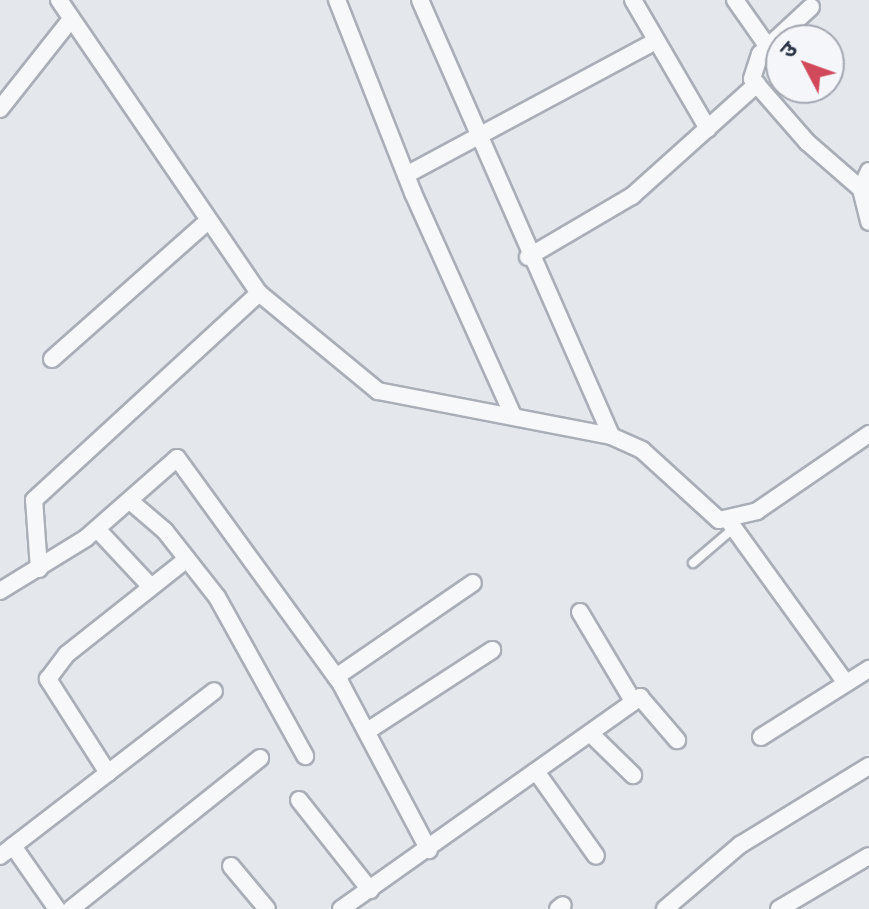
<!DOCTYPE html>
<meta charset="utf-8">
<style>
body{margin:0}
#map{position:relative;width:869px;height:909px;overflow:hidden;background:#e4e7ec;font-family:Raleway,"Noto Sans Devanagari",sans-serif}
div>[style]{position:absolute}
.roads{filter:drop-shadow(2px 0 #a9aeb7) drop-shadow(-2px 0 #a9aeb7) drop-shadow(0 2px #a9aeb7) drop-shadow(0 -2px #a9aeb7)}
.service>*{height:8px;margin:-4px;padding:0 4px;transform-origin:4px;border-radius:4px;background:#f7f8fa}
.minor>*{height:16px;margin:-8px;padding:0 8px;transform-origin:8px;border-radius:8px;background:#f7f8fa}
span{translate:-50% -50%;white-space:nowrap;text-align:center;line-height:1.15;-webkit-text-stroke:8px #f4f6f9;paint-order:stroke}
.north{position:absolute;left:765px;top:24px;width:80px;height:80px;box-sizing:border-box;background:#f4f6f9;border:2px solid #a4a8b1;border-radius:50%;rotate:311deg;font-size:22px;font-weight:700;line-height:32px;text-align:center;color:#2b3445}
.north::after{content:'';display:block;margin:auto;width:28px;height:36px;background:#d1495b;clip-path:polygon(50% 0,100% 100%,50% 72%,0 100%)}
</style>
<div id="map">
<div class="roads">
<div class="service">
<i style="left:693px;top:563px;width:54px;rotate:-40.5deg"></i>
</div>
<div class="minor">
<i style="left:59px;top:0;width:355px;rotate:55.7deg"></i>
<i style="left:259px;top:293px;width:154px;rotate:39.5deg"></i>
<i style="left:378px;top:391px;width:237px;rotate:10.9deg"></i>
<i style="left:611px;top:436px;width:34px;rotate:24deg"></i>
<i style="left:642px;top:450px;width:104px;rotate:42.3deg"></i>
<i style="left:719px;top:520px;width:39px;rotate:-13deg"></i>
<i style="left:757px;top:511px;width:136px;rotate:-34.5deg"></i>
<i style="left:337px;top:0;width:207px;rotate:68.5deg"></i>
<i style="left:413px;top:193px;width:244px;rotate:65.8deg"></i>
<i style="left:420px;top:0;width:476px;rotate:66.3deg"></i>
<i style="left:633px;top:0;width:149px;rotate:59.8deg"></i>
<i style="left:735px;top:0;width:57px;rotate:54.9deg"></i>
<i style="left:811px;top:7px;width:69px;rotate:137.3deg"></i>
<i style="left:760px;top:54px;width:26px;rotate:108deg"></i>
<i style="left:752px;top:79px;width:84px;rotate:48.9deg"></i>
<i style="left:807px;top:142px;width:72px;rotate:41deg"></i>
<i style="left:0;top:109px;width:110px;rotate:-51.7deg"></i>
<i style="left:869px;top:171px;width:20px;rotate:114deg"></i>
<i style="left:861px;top:189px;width:34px;rotate:76deg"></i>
<i style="left:406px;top:175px;width:284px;rotate:-28.2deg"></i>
<i style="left:528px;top:257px;width:121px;rotate:-30.4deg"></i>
<i style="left:632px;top:196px;width:168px;rotate:-41.9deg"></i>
<i style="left:52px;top:359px;width:207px;rotate:-41.5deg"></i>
<i style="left:130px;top:501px;width:46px;rotate:40.6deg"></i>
<i style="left:165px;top:531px;width:84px;rotate:51.8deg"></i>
<i style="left:217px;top:597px;width:182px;rotate:61deg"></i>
<i style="left:728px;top:520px;width:201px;rotate:54.1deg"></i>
<i style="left:97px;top:529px;width:79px;rotate:47deg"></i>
<i style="left:39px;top:569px;width:69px;rotate:-94.1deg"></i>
<i style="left:34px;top:500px;width:306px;rotate:-42.6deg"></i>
<i style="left:0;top:591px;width:101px;rotate:-31.6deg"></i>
<i style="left:86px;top:538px;width:121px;rotate:-41.3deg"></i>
<i style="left:177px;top:458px;width:279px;rotate:54deg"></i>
<i style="left:341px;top:684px;width:188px;rotate:62.1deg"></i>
<i style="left:580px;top:612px;width:104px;rotate:59.2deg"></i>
<i style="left:336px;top:677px;width:166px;rotate:-34.5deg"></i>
<i style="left:369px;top:730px;width:147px;rotate:-33deg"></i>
<i style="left:591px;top:734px;width:59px;rotate:44.3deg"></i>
<i style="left:761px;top:737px;width:128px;rotate:-32.2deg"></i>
<i style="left:108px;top:773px;width:112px;rotate:-122.6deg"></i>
<i style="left:48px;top:679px;width:31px;rotate:-53deg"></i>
<i style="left:67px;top:654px;width:153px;rotate:-38.4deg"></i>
<i style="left:538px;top:774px;width:100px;rotate:54.7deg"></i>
<i style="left:299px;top:800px;width:115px;rotate:51.7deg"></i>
<i style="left:13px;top:846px;width:77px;rotate:55.1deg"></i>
<i style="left:0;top:856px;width:270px;rotate:-37.6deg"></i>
<i style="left:231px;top:866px;width:56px;rotate:50.1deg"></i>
<i style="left:71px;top:909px;width:242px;rotate:-38.6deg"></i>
<i style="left:341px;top:909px;width:367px;rotate:-35.3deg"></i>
<i style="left:640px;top:697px;width:57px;rotate:49.3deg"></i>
<i style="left:558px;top:909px;width:6px;rotate:-39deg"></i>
<i style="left:665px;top:909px;width:99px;rotate:-40.5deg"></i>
<i style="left:740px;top:845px;width:151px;rotate:-31.5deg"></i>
<i style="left:779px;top:909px;width:104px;rotate:-30.5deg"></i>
</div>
</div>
<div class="north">उ</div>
</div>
